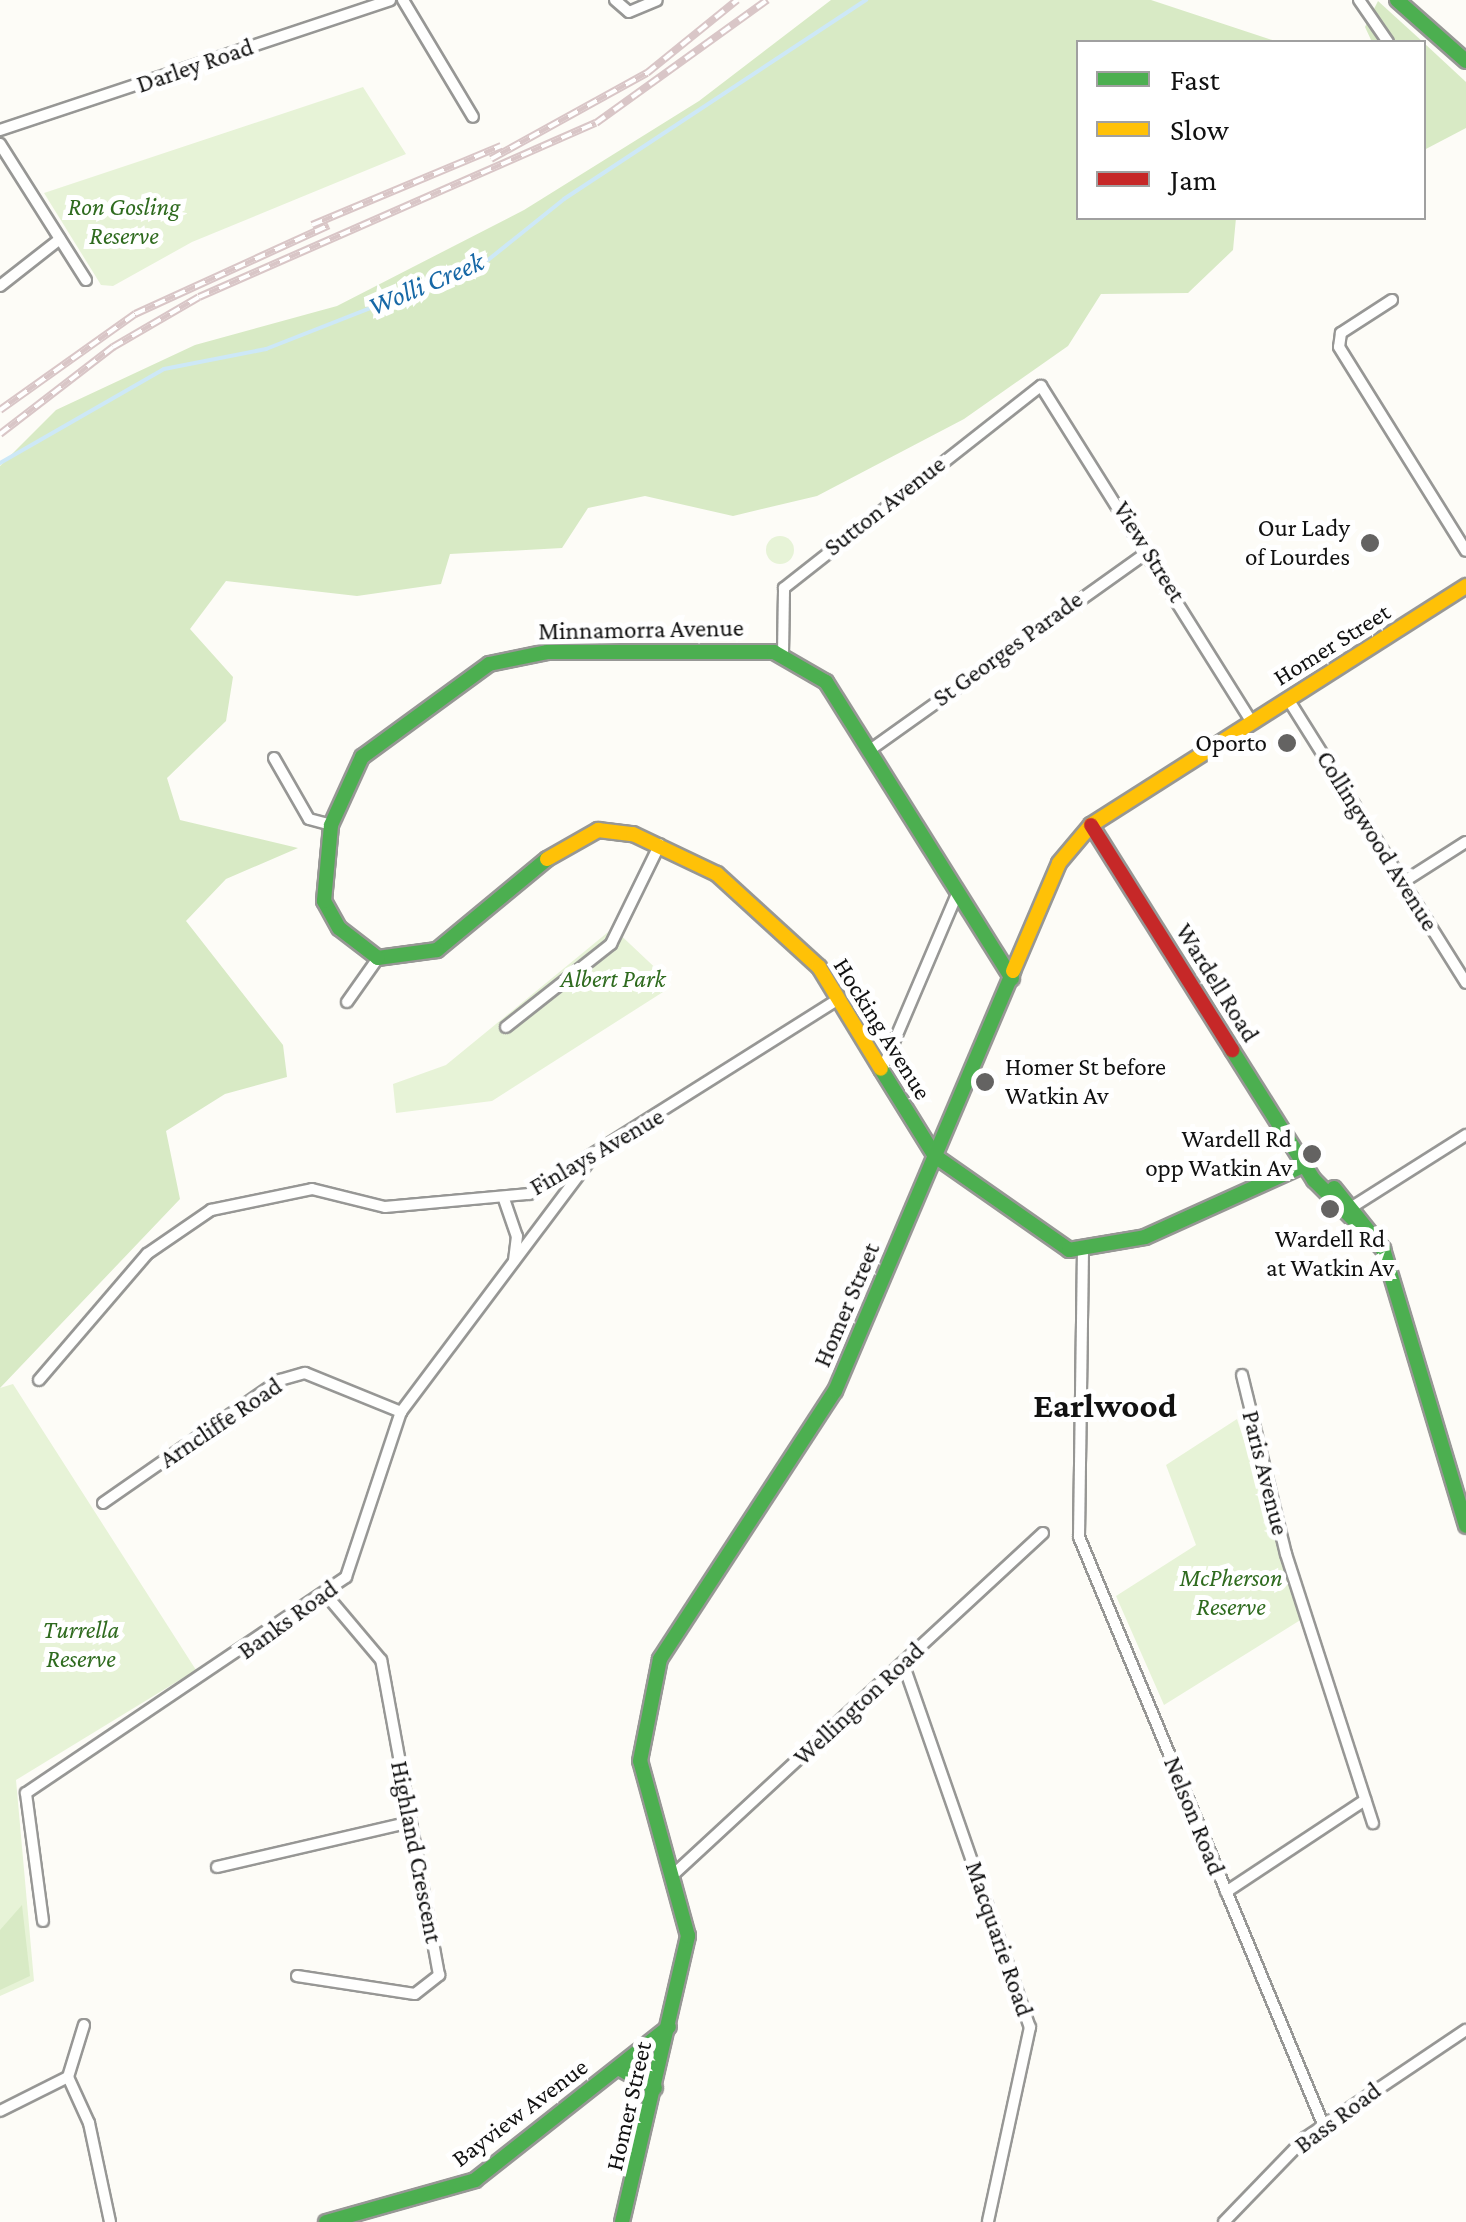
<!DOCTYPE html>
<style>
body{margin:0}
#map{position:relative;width:1466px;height:2222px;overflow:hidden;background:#fdfcf7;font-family:"Crimson Pro",serif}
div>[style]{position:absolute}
.green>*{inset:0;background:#e7f3d7}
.round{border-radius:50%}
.forest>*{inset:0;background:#d8eac5}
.stream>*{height:4px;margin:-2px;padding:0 2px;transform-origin:2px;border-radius:2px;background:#cde8f7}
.roads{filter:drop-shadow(2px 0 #979795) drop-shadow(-2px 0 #979795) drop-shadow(0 2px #979795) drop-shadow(0 -2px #979795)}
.street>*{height:10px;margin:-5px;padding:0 5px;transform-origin:5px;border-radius:5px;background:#fffffe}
.fast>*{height:14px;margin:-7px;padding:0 7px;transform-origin:7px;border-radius:7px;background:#4caf50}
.slow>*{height:14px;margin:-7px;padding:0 7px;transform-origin:7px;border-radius:7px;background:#ffc107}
.jam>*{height:14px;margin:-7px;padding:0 7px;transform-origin:7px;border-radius:7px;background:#c62828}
.rail>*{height:8px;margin-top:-4px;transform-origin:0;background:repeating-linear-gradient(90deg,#fff 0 11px,#d9c6c7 0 22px);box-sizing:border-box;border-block:2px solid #d9c6c7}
.dots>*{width:28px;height:28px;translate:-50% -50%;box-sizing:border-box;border:5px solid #fff;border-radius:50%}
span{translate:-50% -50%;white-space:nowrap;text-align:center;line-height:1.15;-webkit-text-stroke:10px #fff;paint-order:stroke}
.street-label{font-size:25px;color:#111}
.park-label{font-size:25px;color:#2f6b1f;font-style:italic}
.poi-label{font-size:25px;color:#111}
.right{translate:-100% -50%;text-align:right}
.left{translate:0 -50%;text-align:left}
.water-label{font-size:28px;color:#1768a6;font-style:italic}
.district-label{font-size:35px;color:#111;font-weight:700}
.legend{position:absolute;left:1076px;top:40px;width:350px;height:180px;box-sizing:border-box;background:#fff;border:2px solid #a0a0a0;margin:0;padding:12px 18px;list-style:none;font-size:30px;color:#111}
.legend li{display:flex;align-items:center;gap:20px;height:50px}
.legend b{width:50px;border:2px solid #a0a0a0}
</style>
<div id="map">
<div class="green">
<i style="clip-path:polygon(363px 87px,406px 154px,192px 242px,113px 286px,101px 285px,44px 193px)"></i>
<i class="round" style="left:766px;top:536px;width:28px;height:28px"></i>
<i style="clip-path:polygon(613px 928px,665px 977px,663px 992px,492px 1101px,396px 1113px,393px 1084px,446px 1065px)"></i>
<i style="clip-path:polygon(13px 1384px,196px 1670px,16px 1780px,34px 1981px,0 1996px,0 1388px)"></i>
<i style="clip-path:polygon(1237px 1419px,1302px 1619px,1164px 1705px,1116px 1596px,1196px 1545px,1166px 1465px)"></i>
</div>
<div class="forest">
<i style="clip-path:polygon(831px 0,1151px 0,1278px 42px,1078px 42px,1078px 218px,1236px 218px,1233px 250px,1188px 293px,1101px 294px,1068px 346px,964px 419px,817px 496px,733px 516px,645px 496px,588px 508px,562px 548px,450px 554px,441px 584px,357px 596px,226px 581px,190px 629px,233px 677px,226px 721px,167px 778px,180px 820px,298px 848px,226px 879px,186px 921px,283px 1045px,287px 1077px,225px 1094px,166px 1131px,180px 1199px,0 1388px,0 466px,56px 410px,195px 345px,337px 306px,524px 210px,699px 101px)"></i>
<i style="clip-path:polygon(1378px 1px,1423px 42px,1372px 42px,1365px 27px)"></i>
<i style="clip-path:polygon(1424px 43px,1466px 82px,1466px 128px,1424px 150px)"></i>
<i style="clip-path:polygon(22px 1905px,30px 1976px,0 1990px,0 1930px)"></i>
</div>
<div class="stream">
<i style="left:0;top:463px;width:189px;rotate:-29.8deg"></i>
<i style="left:164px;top:369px;width:104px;rotate:-11.1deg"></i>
<i style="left:266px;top:349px;width:233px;rotate:-21.4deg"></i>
<i style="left:483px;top:264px;width:104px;rotate:-38.7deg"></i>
<i style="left:564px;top:199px;width:362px;rotate:-33.4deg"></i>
</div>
<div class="roads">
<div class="street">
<i style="left:403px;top:0;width:136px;rotate:59.1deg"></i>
<i style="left:615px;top:0;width:18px;rotate:41deg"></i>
<i style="left:629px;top:12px;width:30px;rotate:-23deg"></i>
<i style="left:1359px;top:0;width:51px;rotate:55.4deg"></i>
<i style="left:0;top:130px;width:411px;rotate:-18.4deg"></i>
<i style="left:0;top:144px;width:161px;rotate:57.7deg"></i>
<i style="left:0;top:286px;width:76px;rotate:-38.1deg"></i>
<i style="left:1392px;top:300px;width:61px;rotate:147.1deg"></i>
<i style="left:1341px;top:333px;width:14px;rotate:98deg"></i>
<i style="left:1339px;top:347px;width:240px;rotate:58.1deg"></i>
<i style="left:783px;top:654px;width:66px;rotate:-89.1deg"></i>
<i style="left:784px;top:588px;width:327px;rotate:-38.2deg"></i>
<i style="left:1041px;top:386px;width:397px;rotate:57.9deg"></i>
<i style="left:1288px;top:699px;width:335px;rotate:57.9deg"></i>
<i style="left:870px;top:750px;width:343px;rotate:-35.5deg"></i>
<i style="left:274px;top:758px;width:70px;rotate:60.2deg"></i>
<i style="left:309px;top:819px;width:23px;rotate:15deg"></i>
<i style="left:1400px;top:884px;width:78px;rotate:-32.5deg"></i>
<i style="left:347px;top:1002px;width:54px;rotate:-54.8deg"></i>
<i style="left:506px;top:1027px;width:134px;rotate:-38.3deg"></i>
<i style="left:611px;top:944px;width:111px;rotate:-63.9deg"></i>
<i style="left:882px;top:1070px;width:194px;rotate:-66.9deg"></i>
<i style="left:504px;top:1199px;width:39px;rotate:71deg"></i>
<i style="left:517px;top:1236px;width:25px;rotate:97deg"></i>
<i style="left:1352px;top:1207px;width:135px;rotate:-32.3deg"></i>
<i style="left:1083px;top:1250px;width:287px;rotate:90.8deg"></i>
<i style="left:1079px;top:1537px;width:636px;rotate:67.43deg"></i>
<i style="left:1242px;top:1375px;width:184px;rotate:76.2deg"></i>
<i style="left:1286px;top:1554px;width:283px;rotate:72.1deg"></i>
<i style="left:39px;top:1380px;width:166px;rotate:-49.4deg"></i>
<i style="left:147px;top:1254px;width:78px;rotate:-34.5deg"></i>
<i style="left:211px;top:1210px;width:103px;rotate:-11.7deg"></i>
<i style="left:312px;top:1189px;width:75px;rotate:13.9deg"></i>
<i style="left:385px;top:1207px;width:145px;rotate:-5.2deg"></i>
<i style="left:529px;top:1194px;width:366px;rotate:-32.2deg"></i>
<i style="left:103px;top:1503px;width:216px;rotate:-34.8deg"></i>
<i style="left:280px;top:1380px;width:26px;rotate:-16deg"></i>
<i style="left:305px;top:1373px;width:104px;rotate:22.1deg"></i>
<i style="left:903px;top:1663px;width:386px;rotate:70.8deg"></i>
<i style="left:1030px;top:2027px;width:199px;rotate:102.2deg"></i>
<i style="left:217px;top:1867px;width:199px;rotate:-13.1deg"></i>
<i style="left:675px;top:1873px;width:501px;rotate:-42.74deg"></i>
<i style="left:1226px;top:1892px;width:167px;rotate:-33.5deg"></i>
<i style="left:43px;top:1921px;width:129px;rotate:-97.6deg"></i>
<i style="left:26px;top:1793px;width:386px;rotate:-34deg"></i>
<i style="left:346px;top:1577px;width:174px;rotate:-71.6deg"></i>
<i style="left:401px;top:1412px;width:320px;rotate:-53.1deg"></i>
<i style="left:297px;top:1976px;width:119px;rotate:8.7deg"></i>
<i style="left:415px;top:1994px;width:31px;rotate:-38deg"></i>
<i style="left:439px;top:1975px;width:320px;rotate:-100.4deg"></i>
<i style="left:381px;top:1660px;width:82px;rotate:-130.1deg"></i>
<i style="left:84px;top:2025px;width:54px;rotate:107.1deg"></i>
<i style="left:68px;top:2077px;width:51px;rotate:65.5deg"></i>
<i style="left:89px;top:2123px;width:101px;rotate:78deg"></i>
<i style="left:0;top:2111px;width:76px;rotate:-26.6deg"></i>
<i style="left:1224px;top:2222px;width:117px;rotate:-46deg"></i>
<i style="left:1305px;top:2138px;width:194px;rotate:-33.9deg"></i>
</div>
<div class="fast">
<i style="left:1397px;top:0;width:92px;rotate:41.5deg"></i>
<i style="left:547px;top:859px;width:143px;rotate:140.4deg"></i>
<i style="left:437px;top:950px;width:60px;rotate:172.3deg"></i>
<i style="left:378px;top:958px;width:49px;rotate:-142.4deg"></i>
<i style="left:339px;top:928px;width:31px;rotate:-119deg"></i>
<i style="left:324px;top:901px;width:76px;rotate:-84.7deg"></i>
<i style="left:331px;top:825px;width:75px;rotate:-65.5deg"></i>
<i style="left:362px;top:757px;width:157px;rotate:-36.2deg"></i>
<i style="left:489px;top:664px;width:59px;rotate:-11.7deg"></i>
<i style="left:547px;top:652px;width:227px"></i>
<i style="left:774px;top:652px;width:60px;rotate:30deg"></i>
<i style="left:826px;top:682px;width:350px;rotate:57.9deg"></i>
<i style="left:1232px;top:1050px;width:154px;rotate:57.8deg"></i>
<i style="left:1314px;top:1180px;width:98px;rotate:45deg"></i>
<i style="left:881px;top:1069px;width:102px;rotate:58.2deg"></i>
<i style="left:935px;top:1156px;width:164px;rotate:35deg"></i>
<i style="left:1069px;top:1250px;width:77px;rotate:-9.7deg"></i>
<i style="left:1145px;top:1237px;width:178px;rotate:-24.3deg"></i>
<i style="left:1334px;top:1188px;width:78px;rotate:51.2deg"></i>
<i style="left:1383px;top:1249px;width:289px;rotate:73.3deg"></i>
<i style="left:618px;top:2068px;width:42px;rotate:28.4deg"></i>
<i style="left:326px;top:2222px;width:155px;rotate:-15.7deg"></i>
<i style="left:475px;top:2180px;width:247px;rotate:-38.3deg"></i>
<i style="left:622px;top:2222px;width:294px;rotate:-77deg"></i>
<i style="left:688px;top:1936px;width:181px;rotate:-105.3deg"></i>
<i style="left:640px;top:1761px;width:104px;rotate:-78.9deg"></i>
<i style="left:660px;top:1659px;width:320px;rotate:-56.9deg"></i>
<i style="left:835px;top:1391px;width:456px;rotate:-67deg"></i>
</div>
<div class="slow">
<i style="left:547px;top:859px;width:59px;rotate:-29.6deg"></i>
<i style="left:598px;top:830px;width:35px;rotate:7deg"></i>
<i style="left:633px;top:834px;width:93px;rotate:25.5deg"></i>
<i style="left:717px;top:874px;width:138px;rotate:42.4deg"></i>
<i style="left:819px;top:967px;width:119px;rotate:58.7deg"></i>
<i style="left:1013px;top:971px;width:117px;rotate:-66.9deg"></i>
<i style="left:1059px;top:863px;width:50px;rotate:-49.9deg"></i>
<i style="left:1091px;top:825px;width:445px;rotate:-32.5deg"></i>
</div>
<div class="jam">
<i style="left:1091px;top:825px;width:266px;rotate:57.9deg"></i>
</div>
</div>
<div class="rail">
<i style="left:491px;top:159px;width:178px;rotate:-28.9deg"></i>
<i style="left:647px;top:73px;width:116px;rotate:-39deg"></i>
<i style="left:312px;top:225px;width:205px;rotate:-22.7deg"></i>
<i style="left:0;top:410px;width:166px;rotate:-35.4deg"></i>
<i style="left:135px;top:314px;width:213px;rotate:-24.6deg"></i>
<i style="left:0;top:434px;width:143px;rotate:-37.6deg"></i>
<i style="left:113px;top:347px;width:99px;rotate:-30.2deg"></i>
<i style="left:199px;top:297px;width:433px;rotate:-23.7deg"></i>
<i style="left:596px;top:123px;width:211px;rotate:-35.7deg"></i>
</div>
<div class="dots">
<i style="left:1370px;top:543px;background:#646362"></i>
<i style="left:1287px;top:743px;background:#646362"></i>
<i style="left:985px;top:1082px;background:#646362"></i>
<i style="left:1312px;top:1154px;background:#646362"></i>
<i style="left:1330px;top:1209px;background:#646362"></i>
</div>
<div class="street-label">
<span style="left:195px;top:66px;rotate:-19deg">Darley Road</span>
<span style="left:885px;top:506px;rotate:-38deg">Sutton Avenue</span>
<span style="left:1149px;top:552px;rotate:58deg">View Street</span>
<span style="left:641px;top:630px;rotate:-1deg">Minnamorra Avenue</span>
<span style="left:1332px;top:645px;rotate:-32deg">Homer Street</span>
<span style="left:1008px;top:649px;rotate:-36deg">St Georges Parade</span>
<span style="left:1377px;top:841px;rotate:58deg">Collingwood Avenue</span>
<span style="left:1217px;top:983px;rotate:58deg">Wardell Road</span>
<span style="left:882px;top:1029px;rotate:58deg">Hocking Avenue</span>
<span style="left:597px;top:1152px;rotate:-30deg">Finlays Avenue</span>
<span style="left:847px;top:1305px;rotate:-67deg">Homer Street</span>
<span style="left:221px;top:1423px;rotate:-34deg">Arncliffe Road</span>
<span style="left:1265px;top:1473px;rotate:76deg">Paris Avenue</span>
<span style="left:288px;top:1620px;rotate:-36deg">Banks Road</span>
<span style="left:859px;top:1704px;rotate:-43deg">Wellington Road</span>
<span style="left:1194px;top:1816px;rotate:68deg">Nelson Road</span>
<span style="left:416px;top:1852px;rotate:79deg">Highland Crescent</span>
<span style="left:999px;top:1939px;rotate:71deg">Macquarie Road</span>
<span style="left:629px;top:2106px;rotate:-77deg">Homer Street</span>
<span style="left:520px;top:2113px;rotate:-37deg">Bayview Avenue</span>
<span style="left:1338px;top:2118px;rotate:-37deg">Bass Road</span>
</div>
<div class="park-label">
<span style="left:124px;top:222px">Ron Gosling<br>Reserve</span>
<span style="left:613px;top:979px">Albert Park</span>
<span style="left:1231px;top:1593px">McPherson<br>Reserve</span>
<span style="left:81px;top:1645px">Turrella<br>Reserve</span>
</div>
<div class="poi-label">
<span class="right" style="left:1350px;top:543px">Our Lady<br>of Lourdes</span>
<span class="right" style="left:1267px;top:743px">Oporto</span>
<span class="left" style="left:1005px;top:1082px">Homer St before<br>Watkin Av</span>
<span class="right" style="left:1292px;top:1154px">Wardell Rd<br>opp Watkin Av</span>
<span style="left:1330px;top:1254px">Wardell Rd<br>at Watkin Av</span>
</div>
<div class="water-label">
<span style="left:426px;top:284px;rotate:-23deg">Wolli Creek</span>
</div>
<div class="district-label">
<span style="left:1105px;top:1406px">Earlwood</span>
</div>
<ul class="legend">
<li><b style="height:12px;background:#4caf50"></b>Fast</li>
<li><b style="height:12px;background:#ffc107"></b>Slow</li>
<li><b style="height:12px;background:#c62828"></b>Jam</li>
</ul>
</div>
